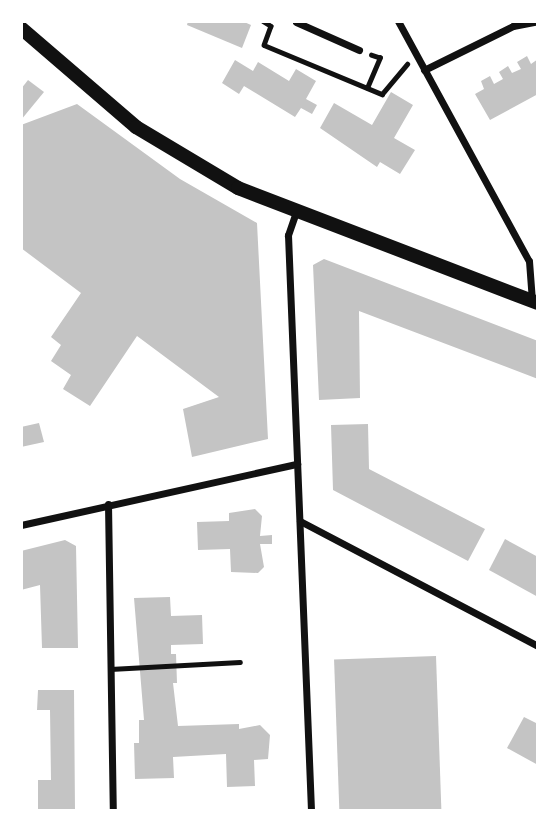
<!DOCTYPE html>
<style>
body{margin:0}
#map{position:relative;width:559px;height:832px;overflow:hidden;background:#fff;font-family:"Asap Condensed",sans-serif}
div>[style]{position:absolute}
.building>*{inset:0;background:#c4c4c4;transform-origin:0 0}
.path>*{height:4.5px;margin:-2.25px;padding:0 2.25px;transform-origin:2.25px;border-radius:2.25px;background:#111}
.service>*{height:5px;margin:-2.5px;padding:0 2.5px;transform-origin:2.5px;border-radius:2.5px;background:#111}
.minor>*{height:7px;margin:-3.5px;padding:0 3.5px;transform-origin:3.5px;border-radius:3.5px;background:#111}
.secondary>*{height:14px;margin:-7px;padding:0 7px;transform-origin:7px;border-radius:7px;background:#111}
span{translate:-50% -50%;white-space:nowrap;text-align:center;line-height:1.15;-webkit-text-stroke:7px #fff;paint-order:stroke}
.frame{position:absolute;inset:0;border:23px solid #fff;pointer-events:none}
</style>
<div id="map">
<div class="building">
<i style="clip-path:polygon(188px 21px,242px 21px,251px 25px,242px 48px,187px 25px)"></i>
<i style="clip-path:polygon(527px 56px,531px 64px,538px 59px,538px 94px,490px 120px,475px 94px,484px 89px,481px 81px,490px 76px,494px 84px,503px 79px,499px 72px,508px 66px,512px 73px,521px 69px,517px 62px)"></i>
<i style="clip-path:polygon(235px 60px,253px 71px,258px 62px,289px 81px,296px 69px,316px 81px,306px 99px,317px 105px,312px 114px,301px 108px,295px 117px,244px 86px,239px 94px,222px 83px)"></i>
<i style="clip-path:polygon(28px 80px,44px 92px,21px 120px,21px 89px)"></i>
<i style="clip-path:polygon(391px 92px,413px 105px,394px 138px,415px 150px,400px 174px,380px 162px,377px 167px,320px 128px,334px 103px,372px 125px)"></i>
<i style="clip-path:polygon(77px 104px,180px 179px,257px 223px,268px 439px,192px 457px,183px 409px,219px 397px,137px 336px,90px 406px,63px 389px,71px 375px,51px 361px,61px 345px,51px 337px,81px 293px,21px 248px,21px 125px)"></i>
<i style="clip-path:polygon(324px 259px,538px 341px,538px 379px,359px 311px,360px 398px,319px 400px,313px 265px)"></i>
<i style="clip-path:polygon(39px 423px,44px 442px,21px 447px,21px 427px)"></i>
<i style="clip-path:polygon(368px 424px,369px 469px,485px 529px,468px 561px,333px 490px,331px 425px)"></i>
<i style="clip-path:polygon(255px 509px,262px 516px,260px 536px,272px 535px,272px 544px,260px 544px,264px 567px,258px 573px,231px 572px,230px 549px,198px 550px,197px 522px,229px 521px,229px 513px)"></i>
<i style="clip-path:polygon(505px 539px,538px 557px,538px 597px,489px 570px)"></i>
<i style="clip-path:polygon(65px 540px,76px 546px,78px 648px,42px 648px,40px 585px,21px 590px,21px 551px)"></i>
<i style="clip-path:polygon(170px 597px,171px 616px,202px 615px,203px 644px,171px 645px,171px 654px,176px 654px,177px 683px,173px 683px,178px 726px,239px 724px,239px 729px,260px 725px,270px 735px,268px 759px,254px 760px,255px 786px,227px 787px,226px 754px,173px 757px,174px 778px,135px 779px,134px 743px,139px 743px,139px 720px,144px 720px,134px 598px)"></i>
<i style="left:436px;top:656px;width:155px;height:102px;rotate:88deg"></i>
<i style="clip-path:polygon(38px 690px,74px 690px,75px 811px,38px 811px,38px 780px,51px 780px,50px 710px,37px 710px)"></i>
<i style="clip-path:polygon(524px 717px,538px 724px,538px 765px,507px 748px)"></i>
</div>
<div class="path">
<i style="left:263px;top:21px;width:9px;rotate:32deg"></i>
<i style="left:271px;top:26px;width:20px;rotate:110deg"></i>
<i style="left:264px;top:45px;width:128px;rotate:22.6deg"></i>
<i style="left:382px;top:94px;width:39px;rotate:-50deg"></i>
<i style="left:367px;top:88px;width:33px;rotate:-67deg"></i>
<i style="left:380px;top:58px;width:9px;rotate:-162deg"></i>
</div>
<div class="service">
<i style="left:110px;top:669px;width:130px;rotate:-3.1deg"></i>
</div>
<div class="minor">
<i style="left:398px;top:21px;width:273px;rotate:61.4deg"></i>
<i style="left:529px;top:261px;width:40px;rotate:85.7deg"></i>
<i style="left:296px;top:22px;width:69px;rotate:24deg"></i>
<i style="left:424px;top:70px;width:99px;rotate:-26.3deg"></i>
<i style="left:513px;top:26px;width:25px;rotate:-11deg"></i>
<i style="left:297px;top:209px;width:28px;rotate:109deg"></i>
<i style="left:288px;top:235px;width:576px;rotate:87.71deg"></i>
<i style="left:108px;top:504px;width:307px;rotate:89.1deg"></i>
<i style="left:300px;top:521px;width:269px;rotate:27.7deg"></i>
<i style="left:21px;top:525px;width:283px;rotate:-12.5deg"></i>
</div>
<div class="secondary">
<i style="left:21px;top:28px;width:152px;rotate:40.7deg"></i>
<i style="left:136px;top:127px;width:119px;rotate:30.9deg"></i>
<i style="left:238px;top:188px;width:321px;rotate:21deg"></i>
</div>
<div class="frame"></div>
</div>
